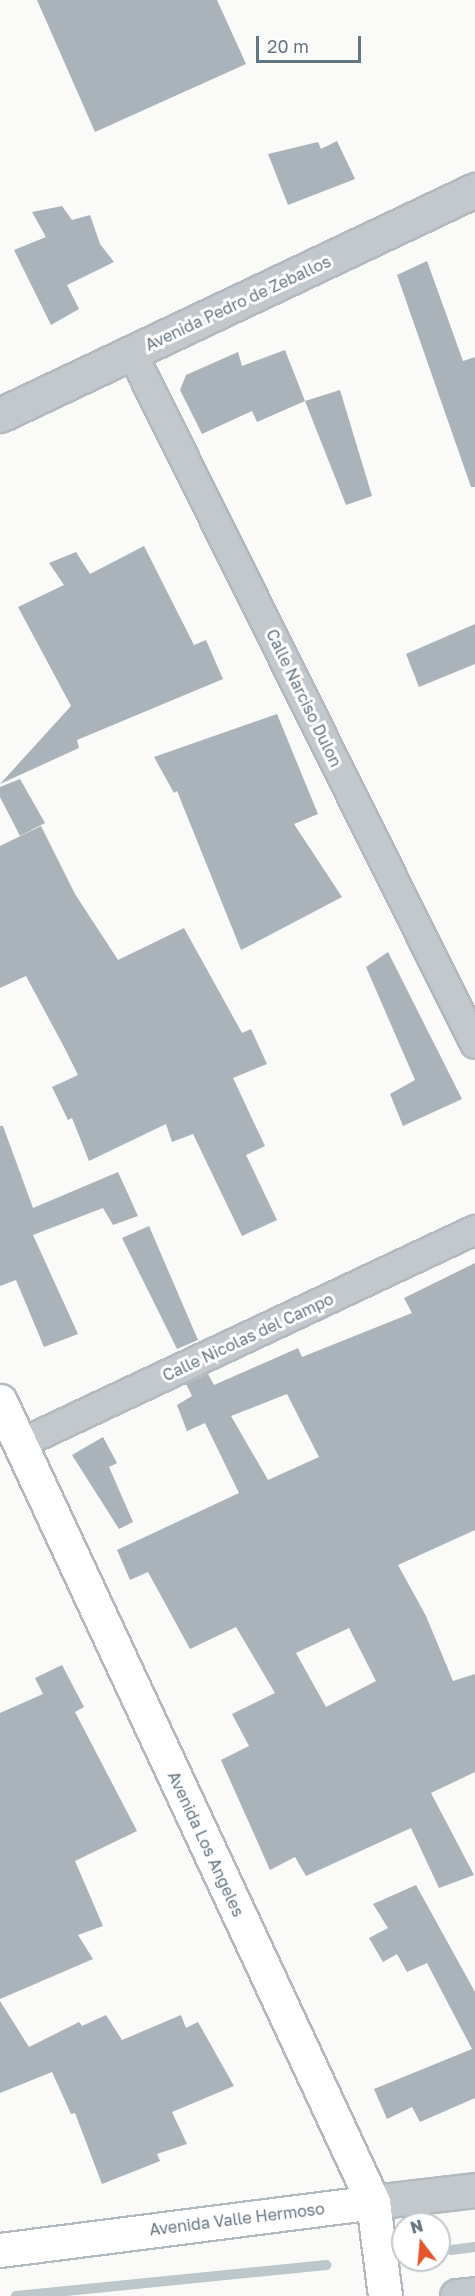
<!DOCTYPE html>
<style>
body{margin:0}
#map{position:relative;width:475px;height:2296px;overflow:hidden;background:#fafaf8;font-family:"Golos Text",sans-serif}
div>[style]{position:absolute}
.stream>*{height:10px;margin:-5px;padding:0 5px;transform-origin:5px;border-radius:5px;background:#bbc7cb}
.building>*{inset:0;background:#aab3b9}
.roads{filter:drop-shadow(2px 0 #b3babf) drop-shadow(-2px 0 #b3babf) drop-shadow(0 2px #b3babf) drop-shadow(0 -2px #b3babf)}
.minor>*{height:28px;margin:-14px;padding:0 14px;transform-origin:14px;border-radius:14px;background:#c3c8cc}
.tertiary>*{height:33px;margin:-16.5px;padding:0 16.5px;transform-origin:16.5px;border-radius:16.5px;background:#c3c8cc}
.secondary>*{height:33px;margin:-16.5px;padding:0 16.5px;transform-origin:16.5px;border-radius:16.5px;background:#fff}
span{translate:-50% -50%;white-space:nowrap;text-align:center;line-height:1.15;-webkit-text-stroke:6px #fff;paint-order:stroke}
.street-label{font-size:16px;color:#657683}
.north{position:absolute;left:391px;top:2212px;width:60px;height:60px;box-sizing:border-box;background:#fff;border:2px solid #c1c8cd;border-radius:50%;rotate:344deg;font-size:16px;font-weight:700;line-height:24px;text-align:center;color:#657683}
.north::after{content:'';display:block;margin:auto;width:21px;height:27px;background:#e4572e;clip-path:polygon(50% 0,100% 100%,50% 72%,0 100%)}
.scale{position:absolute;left:256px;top:36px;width:105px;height:27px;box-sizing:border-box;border:3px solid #657683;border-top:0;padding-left:8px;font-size:18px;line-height:21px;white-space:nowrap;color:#657683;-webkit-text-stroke:4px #fff;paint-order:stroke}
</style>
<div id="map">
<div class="stream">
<i style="left:451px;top:2250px;width:24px;rotate:-7deg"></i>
<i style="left:16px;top:2296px;width:312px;rotate:-5.7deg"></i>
</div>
<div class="building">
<i style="clip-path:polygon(37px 0,217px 0,246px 64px,95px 132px)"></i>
<i style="clip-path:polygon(337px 141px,355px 179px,288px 205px,268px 154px,318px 142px,321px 149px)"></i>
<i style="clip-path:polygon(62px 206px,72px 220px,90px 215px,100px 244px,114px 262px,67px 285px,79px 309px,51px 325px,14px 250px,46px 237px,32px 212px)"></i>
<i style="clip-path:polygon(427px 261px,463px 361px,475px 357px,475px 487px,471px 487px,397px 275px)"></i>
<i style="clip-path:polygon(285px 350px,305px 401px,257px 422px,252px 411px,202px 434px,180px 390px,186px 375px,238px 352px,242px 366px)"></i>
<i style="clip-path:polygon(340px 390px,372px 496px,346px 505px,305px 401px)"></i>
<i style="clip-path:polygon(144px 546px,194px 645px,206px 640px,223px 679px,77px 740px,79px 748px,0 784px,71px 706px,18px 607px,64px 585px,49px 563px,76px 552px,90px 574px)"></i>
<i style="clip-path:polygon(475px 624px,475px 664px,419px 687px,406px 654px)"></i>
<i style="clip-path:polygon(277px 714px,318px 814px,294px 824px,342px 897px,241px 950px,177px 791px,174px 793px,154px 757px)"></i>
<i style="clip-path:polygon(20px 779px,45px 823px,20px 836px,0 797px,0 787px)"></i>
<i style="clip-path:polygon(41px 826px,75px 894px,118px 960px,184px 928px,242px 1033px,251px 1029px,267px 1064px,233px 1078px,265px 1146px,246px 1155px,277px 1220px,242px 1236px,193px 1134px,172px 1142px,166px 1124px,89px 1161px,72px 1118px,68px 1120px,52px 1087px,78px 1075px,64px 1047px,26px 976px,0 988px,0 846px)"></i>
<i style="clip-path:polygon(388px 952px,462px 1099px,403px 1126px,390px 1094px,415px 1080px,366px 967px)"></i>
<i style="clip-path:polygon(0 1126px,3px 1126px,33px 1208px,118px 1172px,138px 1216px,113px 1225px,103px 1208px,33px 1235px,78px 1334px,44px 1347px,16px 1280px,0 1286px)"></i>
<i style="clip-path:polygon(149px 1226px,198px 1340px,177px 1349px,122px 1238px)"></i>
<i style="clip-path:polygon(evenodd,475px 1263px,475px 1530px,398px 1565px,426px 1616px,453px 1681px,475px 1674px,475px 1772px,431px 1793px,474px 1875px,439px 1888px,411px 1828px,306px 1876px,295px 1857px,270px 1870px,221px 1760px,249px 1746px,232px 1714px,275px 1693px,236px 1627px,190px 1649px,148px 1572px,130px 1580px,117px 1550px,239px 1493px,205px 1423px,187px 1431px,177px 1405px,192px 1396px,186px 1384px,208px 1374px,214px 1385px,298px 1348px,302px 1357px,412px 1313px,404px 1298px,475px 1263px,287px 1394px,319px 1457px,268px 1480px,231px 1416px,287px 1394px,475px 1263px,349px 1628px,376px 1681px,326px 1707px,296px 1653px,349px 1628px)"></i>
<i style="clip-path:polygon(103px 1437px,117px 1463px,109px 1467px,133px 1522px,119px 1529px,72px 1455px)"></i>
<i style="clip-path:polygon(62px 1665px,84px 1707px,75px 1712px,137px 1831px,75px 1861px,103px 1926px,78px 1935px,93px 1959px,0 1999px,0 1713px,43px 1694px,35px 1678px)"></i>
<i style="clip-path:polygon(416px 1885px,475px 1992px,475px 2098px,420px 2122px,412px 2107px,387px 2119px,374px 2089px,472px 2049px,427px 1963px,407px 1972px,397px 1954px,383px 1962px,369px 1938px,388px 1928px,373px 1904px)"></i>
<i style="clip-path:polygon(0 2001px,29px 2047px,79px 2022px,82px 2026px,106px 2015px,122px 2040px,181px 2015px,186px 2028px,198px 2022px,234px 2086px,172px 2112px,187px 2144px,157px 2154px,160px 2161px,102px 2184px,75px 2113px,71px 2114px,52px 2072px,0 2093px)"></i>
</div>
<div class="roads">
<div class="minor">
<i style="left:132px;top:353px;width:771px;rotate:63.6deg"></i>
<i style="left:20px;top:1444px;width:503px;rotate:-25.19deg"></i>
</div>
<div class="tertiary">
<i style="left:0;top:415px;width:526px;rotate:-25.35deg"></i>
<i style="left:373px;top:2202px;width:103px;rotate:-6.7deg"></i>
<i style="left:457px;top:2296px;width:18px;rotate:-6deg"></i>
</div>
<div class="secondary">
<i style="left:0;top:1401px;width:884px;rotate:65.03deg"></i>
<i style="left:373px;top:2202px;width:95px;rotate:82.7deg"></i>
<i style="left:0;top:2250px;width:376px;rotate:-7.3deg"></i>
</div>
</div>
<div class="street-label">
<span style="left:238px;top:303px;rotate:-25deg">Avenida Pedro de Zeballos</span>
<span style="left:304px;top:698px;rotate:64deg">Calle Narciso Dulon</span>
<span style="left:248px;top:1337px;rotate:-25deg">Calle Nicolas del Campo</span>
<span style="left:206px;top:1844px;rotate:65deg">Avenida Los Angeles</span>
<span style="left:237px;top:2219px;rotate:-7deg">Avenida Valle Hermoso</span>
</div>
<div class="north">N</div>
<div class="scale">20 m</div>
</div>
